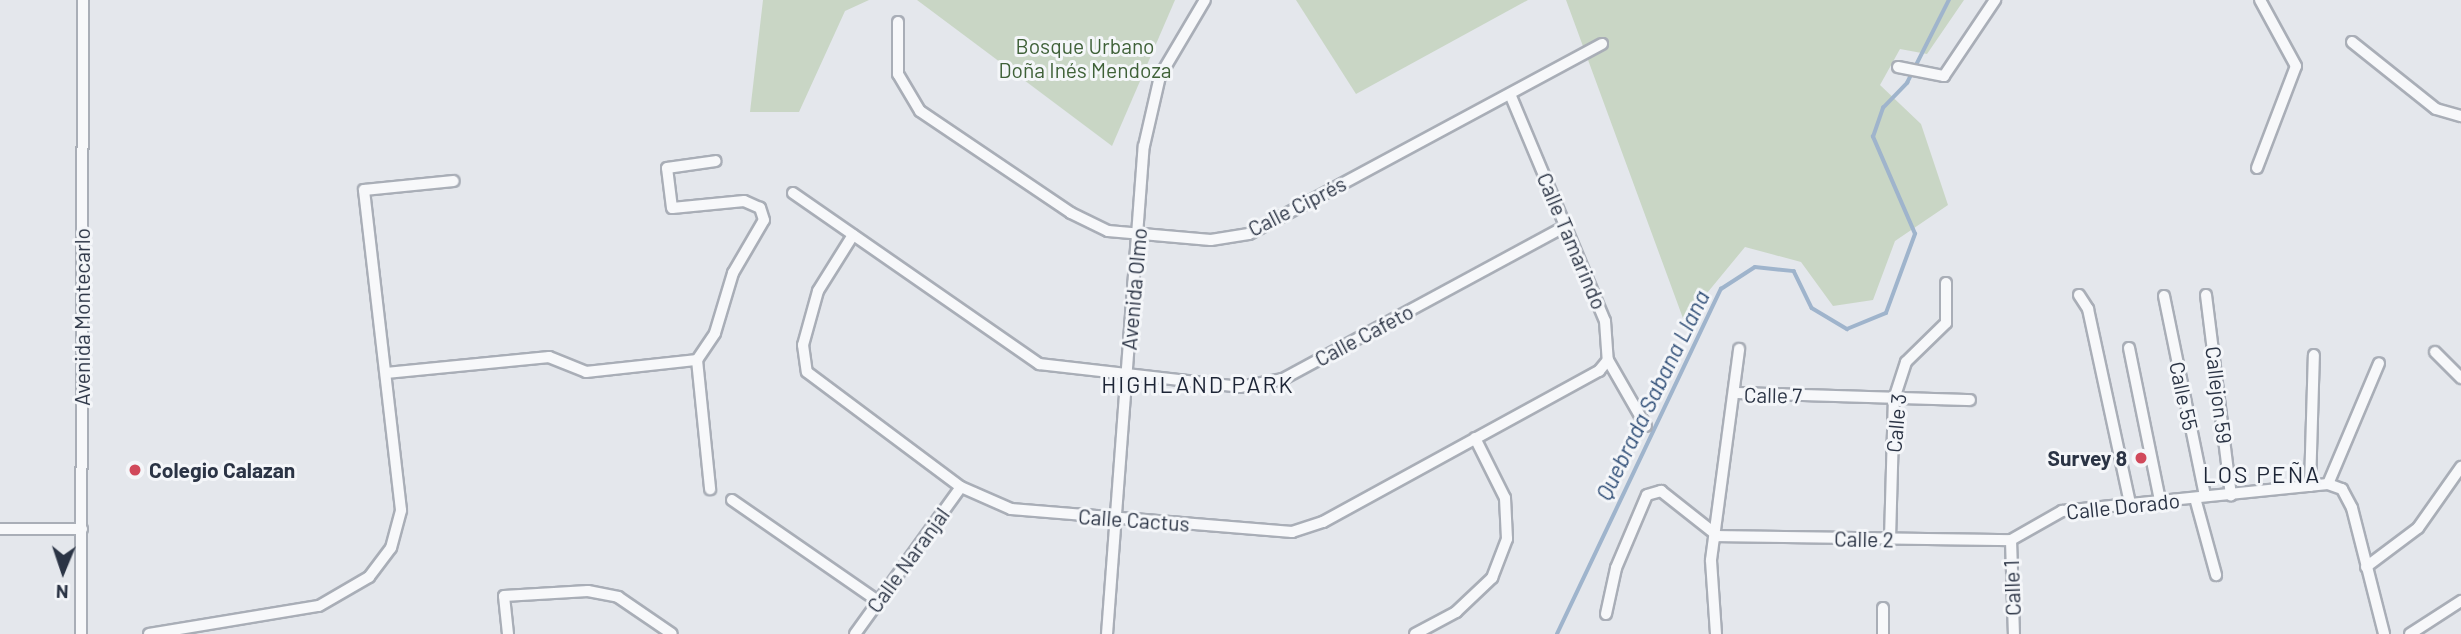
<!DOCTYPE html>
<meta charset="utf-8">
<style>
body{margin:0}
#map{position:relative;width:2461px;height:634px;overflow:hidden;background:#e4e7ec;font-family:Barlow,sans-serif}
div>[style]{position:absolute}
.green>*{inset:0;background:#c9d6c5}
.stream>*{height:3.5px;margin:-1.75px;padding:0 1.75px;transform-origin:1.75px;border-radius:1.75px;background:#9fb4cc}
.roads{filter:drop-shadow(2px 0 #a9aeb7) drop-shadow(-2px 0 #a9aeb7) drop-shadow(0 2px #a9aeb7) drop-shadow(0 -2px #a9aeb7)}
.street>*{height:10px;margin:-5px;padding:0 5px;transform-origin:5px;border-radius:5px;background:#f7f8fa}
.dots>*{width:19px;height:19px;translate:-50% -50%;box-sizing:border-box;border:4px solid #f4f6f9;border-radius:50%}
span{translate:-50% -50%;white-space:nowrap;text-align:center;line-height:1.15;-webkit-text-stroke:6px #f4f6f9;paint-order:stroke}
.park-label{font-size:21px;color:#3f6138}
.street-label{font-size:21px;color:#2b3445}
.poi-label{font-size:21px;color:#2b3445;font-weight:700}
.right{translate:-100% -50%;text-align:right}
.left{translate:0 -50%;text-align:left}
.neighbourhood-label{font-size:23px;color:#1d2536;letter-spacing:2px}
.water-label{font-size:23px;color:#34527a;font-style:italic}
.north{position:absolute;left:28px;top:536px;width:70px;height:70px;-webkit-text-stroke:5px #f4f6f9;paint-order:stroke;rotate:182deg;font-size:19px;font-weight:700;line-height:28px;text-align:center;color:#2b3445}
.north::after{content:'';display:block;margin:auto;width:24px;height:32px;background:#2b3445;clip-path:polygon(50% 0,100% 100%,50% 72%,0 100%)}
</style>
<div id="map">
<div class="green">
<i style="clip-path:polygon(763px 0,869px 0,845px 11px,799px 112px,750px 112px)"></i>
<i style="clip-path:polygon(917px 0,1175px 0,1112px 146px)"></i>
<i style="clip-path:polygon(1296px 0,1528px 0,1356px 94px)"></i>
<i style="clip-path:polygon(1566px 0,1964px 0,1927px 54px,1900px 49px,1880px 85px,1921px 124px,1948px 205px,1895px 241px,1873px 300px,1833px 306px,1801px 262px,1745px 247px,1684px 321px)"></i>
</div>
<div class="stream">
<i style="left:1557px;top:634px;width:382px;rotate:-64.6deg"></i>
<i style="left:1721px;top:289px;width:40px;rotate:-32.9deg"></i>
<i style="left:1755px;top:267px;width:39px;rotate:6deg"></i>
<i style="left:1794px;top:271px;width:41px;rotate:64.1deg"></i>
<i style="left:1812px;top:308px;width:41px;rotate:31deg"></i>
<i style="left:1847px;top:329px;width:42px;rotate:-22.3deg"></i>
<i style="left:1886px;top:313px;width:84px;rotate:-69.8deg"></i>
<i style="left:1915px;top:234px;width:106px;rotate:-113.4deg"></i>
<i style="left:1873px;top:137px;width:31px;rotate:-71deg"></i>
<i style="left:1883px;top:108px;width:35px;rotate:-46deg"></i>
<i style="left:1907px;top:83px;width:93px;rotate:-63.2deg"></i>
</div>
<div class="roads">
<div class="street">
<i style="left:898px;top:22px;width:52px;rotate:90deg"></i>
<i style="left:898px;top:74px;width:43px;rotate:59.3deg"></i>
<i style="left:920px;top:111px;width:182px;rotate:34deg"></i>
<i style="left:1071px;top:213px;width:41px;rotate:25.9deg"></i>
<i style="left:1108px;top:231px;width:103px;rotate:5deg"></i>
<i style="left:1211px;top:240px;width:38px;rotate:-9deg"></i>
<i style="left:1249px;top:234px;width:401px;rotate:-28.3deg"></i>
<i style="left:2352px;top:42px;width:107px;rotate:38.6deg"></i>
<i style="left:2436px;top:109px;width:26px;rotate:16deg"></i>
<i style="left:1898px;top:67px;width:47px;rotate:11.1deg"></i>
<i style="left:1944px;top:76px;width:92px;rotate:-56.1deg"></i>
<i style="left:1510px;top:94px;width:246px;rotate:67.3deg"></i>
<i style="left:1605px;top:321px;width:39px;rotate:86deg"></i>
<i style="left:1608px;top:360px;width:76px;rotate:60.1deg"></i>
<i style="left:2257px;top:168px;width:109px;rotate:-69.1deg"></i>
<i style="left:2296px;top:66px;width:75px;rotate:-118.6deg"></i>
<i style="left:793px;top:193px;width:300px;rotate:34.8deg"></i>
<i style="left:1039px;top:364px;width:202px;rotate:6.5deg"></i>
<i style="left:1240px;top:387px;width:44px;rotate:-10.5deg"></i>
<i style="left:1283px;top:379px;width:322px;rotate:-28.4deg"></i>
<i style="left:853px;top:235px;width:66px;rotate:122deg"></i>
<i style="left:818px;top:291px;width:56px;rotate:105.5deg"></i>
<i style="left:803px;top:345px;width:27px;rotate:82deg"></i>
<i style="left:807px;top:372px;width:192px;rotate:36.8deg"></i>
<i style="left:961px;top:487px;width:55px;rotate:23.7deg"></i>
<i style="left:1011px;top:509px;width:282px;rotate:4.7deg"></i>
<i style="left:1292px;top:532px;width:33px;rotate:-18deg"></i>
<i style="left:1323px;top:522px;width:315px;rotate:-28.7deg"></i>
<i style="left:1599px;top:371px;width:14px;rotate:-51deg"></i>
<i style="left:2079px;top:295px;width:17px;rotate:57deg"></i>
<i style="left:2088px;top:309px;width:198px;rotate:77.8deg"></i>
<i style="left:2206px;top:295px;width:202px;rotate:82.9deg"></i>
<i style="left:2164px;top:296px;width:204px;rotate:78.4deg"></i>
<i style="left:2129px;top:348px;width:156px;rotate:78.5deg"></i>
<i style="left:2435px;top:352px;width:37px;rotate:45deg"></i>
<i style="left:697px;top:360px;width:130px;rotate:84.2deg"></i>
<i style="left:386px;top:373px;width:164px;rotate:-5.6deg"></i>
<i style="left:549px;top:357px;width:40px;rotate:22deg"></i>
<i style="left:586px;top:372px;width:112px;rotate:-6.2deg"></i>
<i style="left:697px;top:360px;width:32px;rotate:-56deg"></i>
<i style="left:715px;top:333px;width:63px;rotate:-73.3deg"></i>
<i style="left:733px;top:273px;width:61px;rotate:-59.7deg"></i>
<i style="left:764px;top:220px;width:13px;rotate:-108deg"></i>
<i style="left:760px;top:208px;width:17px;rotate:-156deg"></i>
<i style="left:744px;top:201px;width:72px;rotate:174.4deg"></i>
<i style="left:672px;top:208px;width:40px;rotate:-97.1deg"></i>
<i style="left:667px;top:168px;width:49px;rotate:-8.1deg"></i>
<i style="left:1734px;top:393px;width:236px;rotate:1.7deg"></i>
<i style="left:2328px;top:484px;width:131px;rotate:-67.1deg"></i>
<i style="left:2310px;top:486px;width:131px;rotate:-88.3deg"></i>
<i style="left:2195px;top:498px;width:80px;rotate:74.7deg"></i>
<i style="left:732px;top:500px;width:178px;rotate:34.7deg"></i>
<i style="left:0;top:529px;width:82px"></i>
<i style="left:1890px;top:539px;width:140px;rotate:-88.4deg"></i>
<i style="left:1894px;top:399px;width:39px;rotate:-72deg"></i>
<i style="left:1906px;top:362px;width:56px;rotate:-44.3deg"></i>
<i style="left:1946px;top:323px;width:40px;rotate:-90deg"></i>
<i style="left:2011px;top:540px;width:59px;rotate:-29.6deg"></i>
<i style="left:2062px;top:511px;width:267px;rotate:-5.8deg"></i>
<i style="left:2328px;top:484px;width:15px;rotate:20deg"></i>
<i style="left:2342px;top:489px;width:21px;rotate:62deg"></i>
<i style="left:2352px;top:508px;width:130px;rotate:75.7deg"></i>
<i style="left:2011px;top:540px;width:94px;rotate:88.2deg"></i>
<i style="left:2366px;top:567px;width:65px;rotate:-36.9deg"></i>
<i style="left:2418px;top:528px;width:75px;rotate:-54.8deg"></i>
<i style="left:1883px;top:608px;width:26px;rotate:90deg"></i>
<i style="left:1606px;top:614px;width:47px;rotate:-77.7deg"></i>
<i style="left:1616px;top:568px;width:79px;rotate:-67deg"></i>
<i style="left:1647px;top:495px;width:15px;rotate:-16deg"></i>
<i style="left:1661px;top:491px;width:73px;rotate:38.3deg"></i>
<i style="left:1718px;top:536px;width:293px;rotate:0.8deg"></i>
<i style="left:81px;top:634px;width:634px;rotate:-89.82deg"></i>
<i style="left:149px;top:634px;width:172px;rotate:-9.4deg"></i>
<i style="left:319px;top:606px;width:58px;rotate:-30.1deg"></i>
<i style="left:369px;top:577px;width:36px;rotate:-53deg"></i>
<i style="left:391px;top:548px;width:39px;rotate:-75deg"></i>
<i style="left:401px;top:510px;width:322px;rotate:-96.6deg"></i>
<i style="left:364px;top:190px;width:90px;rotate:-5.7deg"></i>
<i style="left:508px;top:634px;width:38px;rotate:-96deg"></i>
<i style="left:504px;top:596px;width:84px;rotate:-3.4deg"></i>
<i style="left:588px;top:591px;width:31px;rotate:11deg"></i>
<i style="left:618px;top:597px;width:65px;rotate:34.4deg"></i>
<i style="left:855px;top:634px;width:181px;rotate:-54.2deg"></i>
<i style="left:1107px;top:634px;width:489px;rotate:-85.7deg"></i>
<i style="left:1144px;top:146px;width:72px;rotate:-77.1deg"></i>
<i style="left:1160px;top:76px;width:88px;rotate:-59.4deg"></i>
<i style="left:1415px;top:634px;width:47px;rotate:-28.2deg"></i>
<i style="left:1456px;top:612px;width:50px;rotate:-43.4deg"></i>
<i style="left:1492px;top:578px;width:42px;rotate:-69deg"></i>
<i style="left:1507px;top:539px;width:41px;rotate:-92.8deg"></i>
<i style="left:1505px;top:498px;width:67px;rotate:-116.6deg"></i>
<i style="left:1716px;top:634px;width:74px;rotate:-93.9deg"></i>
<i style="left:1711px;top:560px;width:213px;rotate:-82.4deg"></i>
<i style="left:2410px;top:634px;width:61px;rotate:-32.9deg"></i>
</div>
</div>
<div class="dots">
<i style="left:2141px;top:458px;background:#d1495b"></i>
<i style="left:135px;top:470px;background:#d1495b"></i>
</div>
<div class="park-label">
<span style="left:1085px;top:58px">Bosque Urbano<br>Doña Inés Mendoza</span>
</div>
<div class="street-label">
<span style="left:1297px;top:206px;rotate:-27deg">Calle Ciprés</span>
<span style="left:1572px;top:241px;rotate:67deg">Calle Tamarindo</span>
<span style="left:1134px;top:289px;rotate:-85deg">Avenida Olmo</span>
<span style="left:82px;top:317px;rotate:-90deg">Avenida Montecarlo</span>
<span style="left:1364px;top:335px;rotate:-28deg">Calle Cafeto</span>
<span style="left:1773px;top:395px;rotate:1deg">Calle 7</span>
<span style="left:2219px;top:395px;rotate:83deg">Callejon 59</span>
<span style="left:2184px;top:396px;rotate:78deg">Calle 55</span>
<span style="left:1896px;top:423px;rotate:-85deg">Calle 3</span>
<span style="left:2123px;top:506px;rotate:-6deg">Calle Dorado</span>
<span style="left:1134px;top:520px;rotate:4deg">Calle Cactus</span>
<span style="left:1864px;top:539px;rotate:1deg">Calle 2</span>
<span style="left:908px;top:560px;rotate:-54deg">Calle Naranjal</span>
<span style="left:2012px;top:588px;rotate:-92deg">Calle 1</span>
</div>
<div class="poi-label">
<span class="right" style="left:2127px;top:458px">Survey 8</span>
<span class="left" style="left:149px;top:470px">Colegio Calazan</span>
</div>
<div class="neighbourhood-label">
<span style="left:1198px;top:384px">HIGHLAND PARK</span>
<span style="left:2262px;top:474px">LOS PEÑA</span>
</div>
<div class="water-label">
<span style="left:1652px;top:395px;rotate:-64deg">Quebrada Sabana Llana</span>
</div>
<div class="north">N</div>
</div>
